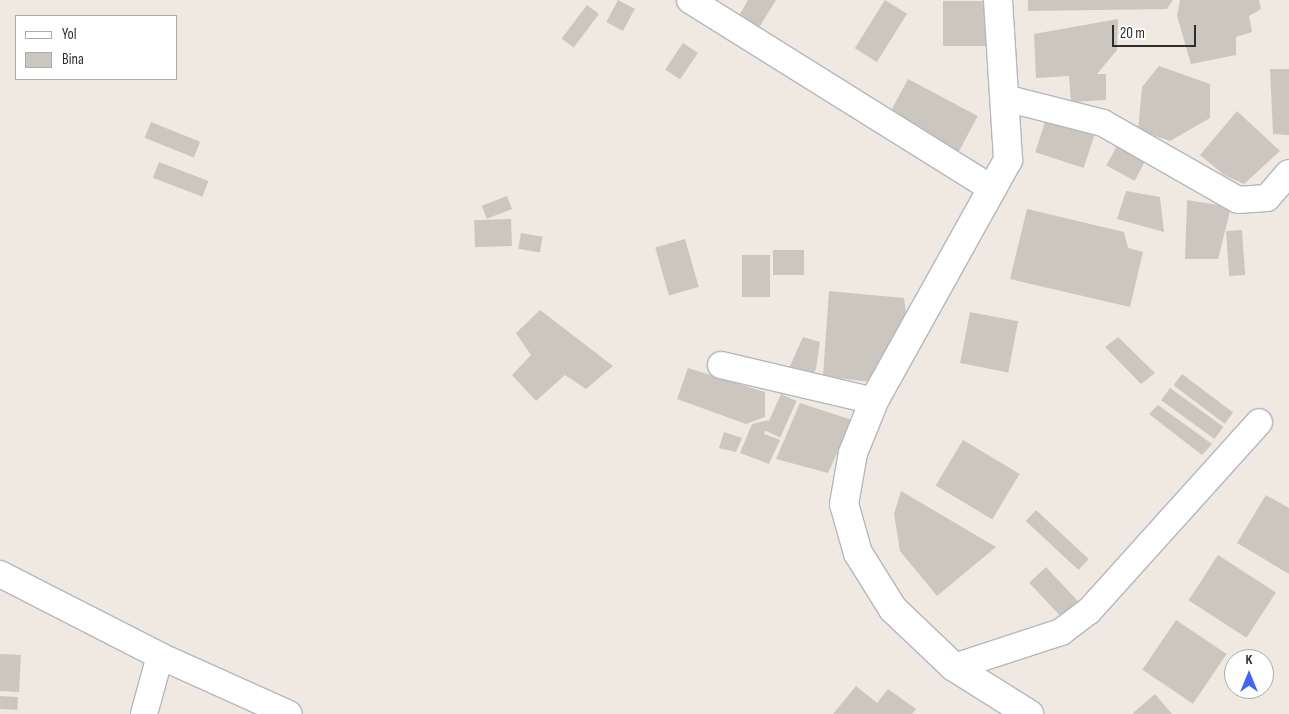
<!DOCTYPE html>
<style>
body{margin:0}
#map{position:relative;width:1289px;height:714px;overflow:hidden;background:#efe9e1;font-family:"Sofia Sans Condensed",sans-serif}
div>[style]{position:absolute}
.building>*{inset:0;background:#cbc7bf;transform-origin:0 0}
.roads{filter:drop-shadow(1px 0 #b4b7c1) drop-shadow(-1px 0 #b4b7c1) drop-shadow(0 1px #b4b7c1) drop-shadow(0 -1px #b4b7c1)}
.minor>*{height:26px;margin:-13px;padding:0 13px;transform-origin:13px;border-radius:13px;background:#fff}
.tertiary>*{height:28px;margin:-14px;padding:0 14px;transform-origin:14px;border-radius:14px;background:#fff}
span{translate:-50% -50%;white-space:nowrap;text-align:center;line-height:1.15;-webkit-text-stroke:4.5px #fff;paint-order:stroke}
.legend{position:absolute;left:15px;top:15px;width:162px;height:65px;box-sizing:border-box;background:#fff;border:1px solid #ababab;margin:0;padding:6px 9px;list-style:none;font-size:15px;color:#2e2e2e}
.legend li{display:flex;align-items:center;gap:10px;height:25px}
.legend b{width:25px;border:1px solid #ababab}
.north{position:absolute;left:1224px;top:649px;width:50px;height:50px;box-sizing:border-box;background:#fff;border:1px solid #ababab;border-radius:50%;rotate:0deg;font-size:14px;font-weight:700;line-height:20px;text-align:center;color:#2e2e2e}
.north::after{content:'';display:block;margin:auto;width:18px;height:22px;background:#4264fb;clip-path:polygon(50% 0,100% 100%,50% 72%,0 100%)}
.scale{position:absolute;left:1112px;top:25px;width:84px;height:22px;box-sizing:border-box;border:2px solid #2e2e2e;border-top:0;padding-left:6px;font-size:15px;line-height:18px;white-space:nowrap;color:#2e2e2e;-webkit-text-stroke:4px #fff;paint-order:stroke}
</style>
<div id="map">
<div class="building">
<i style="left:618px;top:0;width:19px;height:25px;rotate:28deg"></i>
<i style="clip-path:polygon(748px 0,776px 0,755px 34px,735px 23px)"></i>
<i style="left:885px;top:0;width:26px;height:57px;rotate:32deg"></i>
<i style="clip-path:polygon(1028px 0,1173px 0,1167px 9px,1028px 11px)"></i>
<i style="clip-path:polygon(1180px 0,1259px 0,1261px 9px,1249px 16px,1252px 32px,1236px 37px,1236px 55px,1191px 64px,1177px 16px)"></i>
<i style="left:943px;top:1px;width:47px;height:45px"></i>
<i style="left:587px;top:5px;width:15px;height:42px;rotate:37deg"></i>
<i style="clip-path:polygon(1118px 19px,1117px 50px,1097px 74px,1106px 74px,1106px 100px,1071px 102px,1069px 76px,1036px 78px,1034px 34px)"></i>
<i style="left:683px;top:43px;width:18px;height:32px;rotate:34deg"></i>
<i style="clip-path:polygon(1159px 66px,1210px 84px,1210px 118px,1170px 141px,1138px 130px,1142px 87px)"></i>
<i style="clip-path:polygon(1270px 69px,1289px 69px,1289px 135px,1273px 134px)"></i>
<i style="left:908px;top:79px;width:79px;height:44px;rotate:28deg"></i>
<i style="clip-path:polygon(1237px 111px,1280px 151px,1244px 184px,1224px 175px,1200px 155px)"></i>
<i style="left:1046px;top:119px;width:51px;height:35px;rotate:18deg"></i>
<i style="left:151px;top:122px;width:53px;height:17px;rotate:22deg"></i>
<i style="left:1120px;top:140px;width:32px;height:29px;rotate:28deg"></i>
<i style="left:159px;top:162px;width:53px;height:17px;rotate:21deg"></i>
<i style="clip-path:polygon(1126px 191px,1160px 197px,1164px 232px,1117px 219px)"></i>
<i style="left:507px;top:196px;width:14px;height:27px;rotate:69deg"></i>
<i style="clip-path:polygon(1187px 200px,1231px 207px,1218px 259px,1185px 259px)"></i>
<i style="clip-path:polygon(1027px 209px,1124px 232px,1128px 248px,1143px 252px,1130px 307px,1010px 279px)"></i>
<i style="left:511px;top:219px;width:27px;height:37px;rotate:88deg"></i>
<i style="left:1242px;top:230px;width:45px;height:16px;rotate:86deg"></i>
<i style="left:521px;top:233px;width:22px;height:16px;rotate:10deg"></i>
<i style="left:685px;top:239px;width:50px;height:31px;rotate:74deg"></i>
<i style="left:773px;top:250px;width:31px;height:25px"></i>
<i style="left:742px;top:255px;width:28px;height:42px"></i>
<i style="clip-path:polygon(829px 291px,904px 298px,908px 325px,870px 382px,823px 376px)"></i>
<i style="clip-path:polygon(540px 310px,613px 366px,586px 389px,565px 375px,536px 401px,512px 375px,531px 355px,516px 333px)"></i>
<i style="left:970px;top:312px;width:49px;height:52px;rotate:11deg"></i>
<i style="clip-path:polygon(803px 337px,820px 342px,816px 369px,807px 381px,786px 375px)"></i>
<i style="clip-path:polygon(1118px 337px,1155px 373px,1141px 384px,1105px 347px)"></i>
<i style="clip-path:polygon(688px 368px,765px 392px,765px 417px,746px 424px,677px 399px)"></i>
<i style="left:1182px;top:374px;width:64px;height:14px;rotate:37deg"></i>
<i style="left:1170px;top:388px;width:66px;height:15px;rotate:36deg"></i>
<i style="left:781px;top:394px;width:17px;height:40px;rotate:24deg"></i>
<i style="clip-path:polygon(800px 403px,852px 420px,828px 473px,776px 459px)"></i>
<i style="clip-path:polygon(1158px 405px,1212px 444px,1202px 455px,1149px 414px)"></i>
<i style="clip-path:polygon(769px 420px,764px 434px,780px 440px,769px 464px,740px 453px,752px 424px)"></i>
<i style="clip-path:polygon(724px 432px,742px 438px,736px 452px,719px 448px)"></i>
<i style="left:963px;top:440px;width:66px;height:53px;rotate:31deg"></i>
<i style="clip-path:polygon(901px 491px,996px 547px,937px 596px,900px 551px,894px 514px)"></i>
<i style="clip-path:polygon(1266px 495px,1289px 508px,1289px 574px,1237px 543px)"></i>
<i style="left:1036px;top:510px;width:72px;height:15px;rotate:43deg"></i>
<i style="left:1218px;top:555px;width:69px;height:54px;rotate:33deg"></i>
<i style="left:1046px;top:567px;width:50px;height:23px;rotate:47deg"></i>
<i style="left:1176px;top:620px;width:61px;height:60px;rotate:34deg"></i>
<i style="left:0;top:654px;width:21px;height:37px;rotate:3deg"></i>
<i style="clip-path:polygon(856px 686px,877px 703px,888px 689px,916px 709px,912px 714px,833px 714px)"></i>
<i style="clip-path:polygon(1155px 694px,1172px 714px,1134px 714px,1133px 713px)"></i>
<i style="left:0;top:696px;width:18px;height:13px;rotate:3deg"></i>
</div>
<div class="roads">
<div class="minor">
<i style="left:690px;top:0;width:357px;rotate:32deg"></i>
<i style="left:1005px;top:98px;width:101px;rotate:14.3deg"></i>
<i style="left:1103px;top:123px;width:155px;rotate:29.7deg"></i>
<i style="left:1238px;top:200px;width:29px;rotate:-4deg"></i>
<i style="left:1267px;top:198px;width:33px;rotate:-49deg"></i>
<i style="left:721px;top:365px;width:157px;rotate:13.2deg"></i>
<i style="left:0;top:574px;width:180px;rotate:27.1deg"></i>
<i style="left:160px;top:656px;width:141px;rotate:24.2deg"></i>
<i style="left:954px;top:667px;width:113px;rotate:-18.1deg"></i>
<i style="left:1061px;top:632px;width:35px;rotate:-37deg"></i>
<i style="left:1089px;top:611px;width:254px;rotate:-48deg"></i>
<i style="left:144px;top:714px;width:60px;rotate:-74.6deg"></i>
</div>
<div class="tertiary">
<i style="left:998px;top:0;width:160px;rotate:86.4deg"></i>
<i style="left:1008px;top:160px;width:276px;rotate:119.1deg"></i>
<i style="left:874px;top:401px;width:56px;rotate:112deg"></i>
<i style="left:853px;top:453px;width:52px;rotate:100deg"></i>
<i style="left:844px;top:504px;width:51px;rotate:74.1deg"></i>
<i style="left:858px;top:553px;width:66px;rotate:58deg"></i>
<i style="left:893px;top:609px;width:84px;rotate:43.6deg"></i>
<i style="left:954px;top:667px;width:89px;rotate:32.1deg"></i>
</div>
</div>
<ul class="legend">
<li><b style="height:6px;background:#fff"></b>Yol</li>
<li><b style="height:14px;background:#cbc7bf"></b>Bina</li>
</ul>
<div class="north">K</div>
<div class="scale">20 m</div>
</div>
